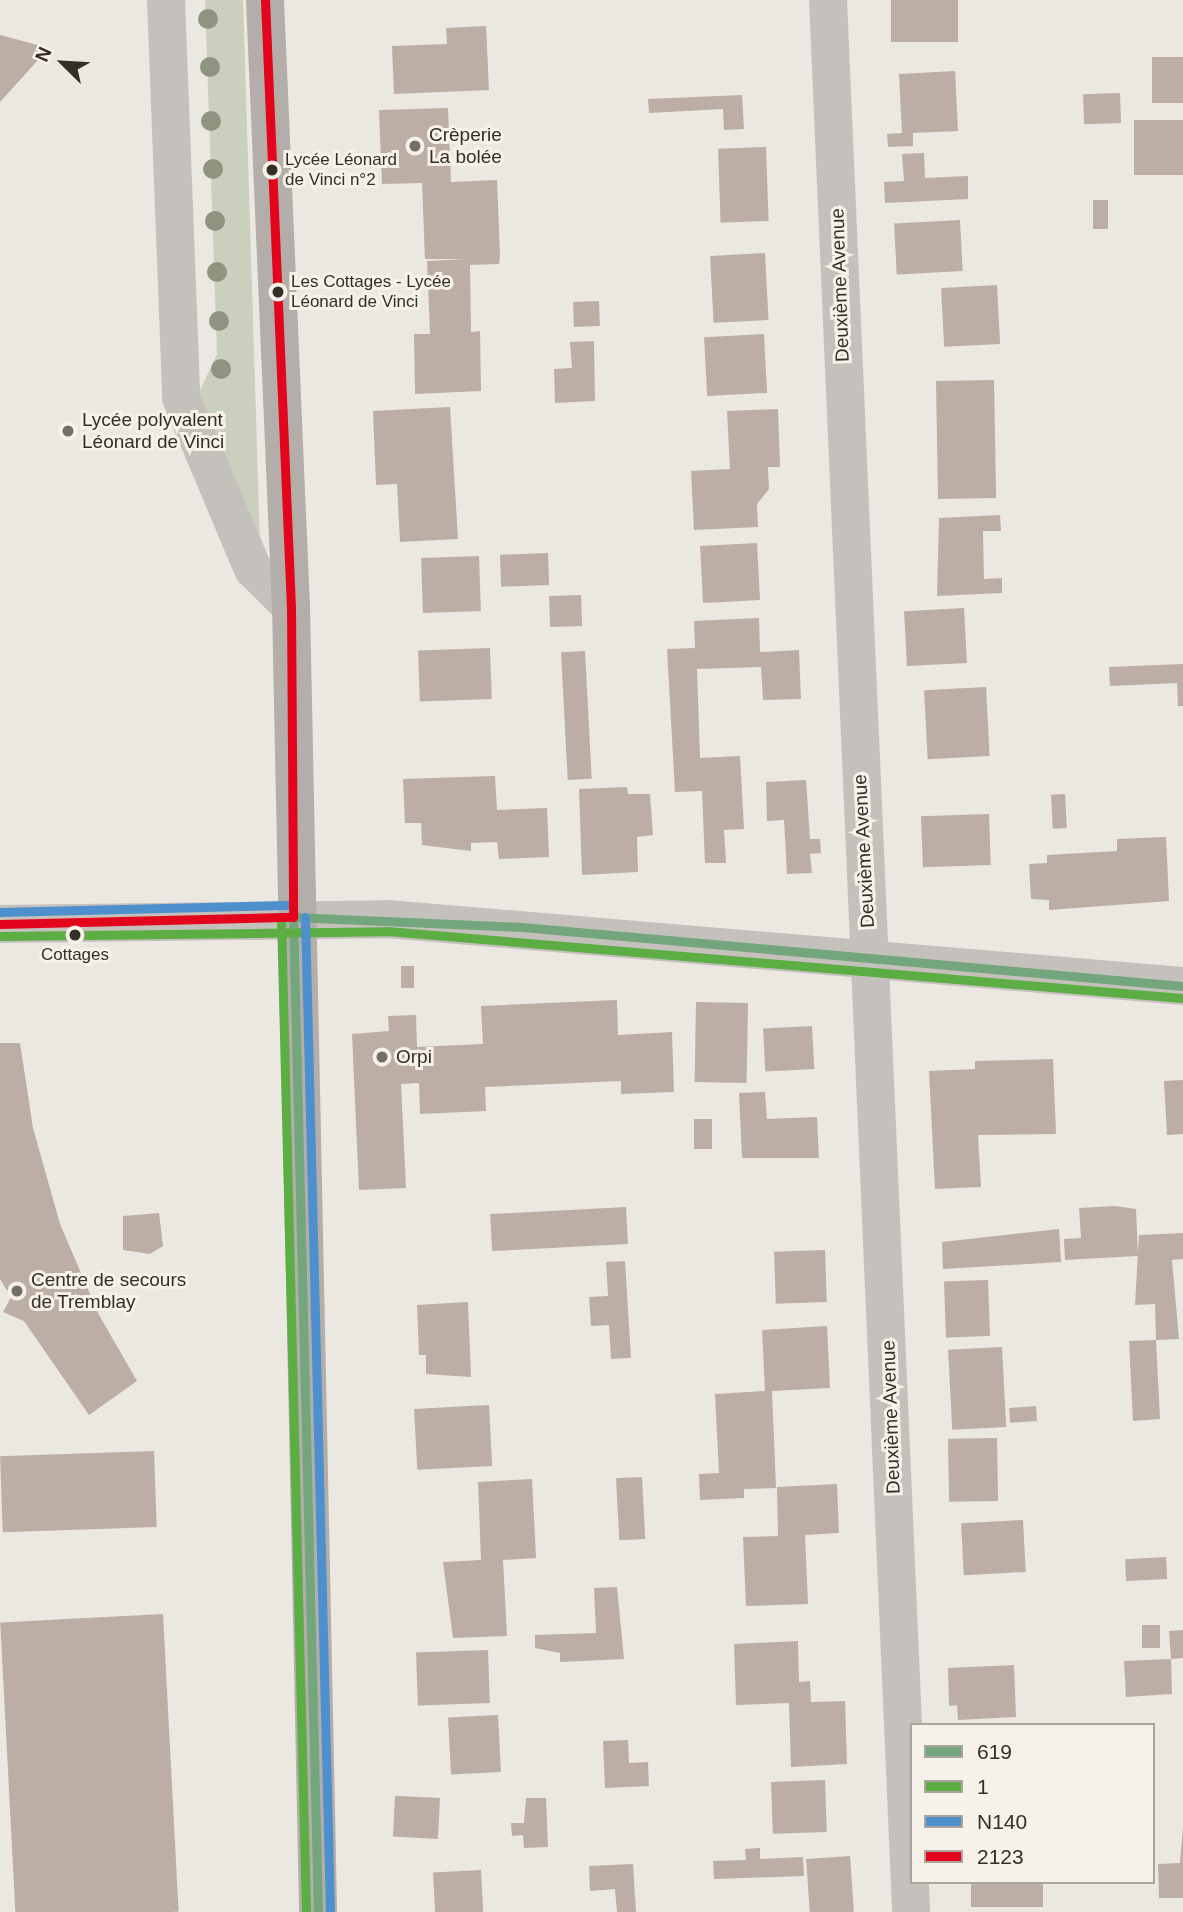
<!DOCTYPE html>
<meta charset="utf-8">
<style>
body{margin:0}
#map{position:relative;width:1183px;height:1912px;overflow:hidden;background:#ebe7e1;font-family:Helvetica,sans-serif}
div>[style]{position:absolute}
.green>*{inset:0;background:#cbcfbd}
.building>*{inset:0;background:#bcaea5;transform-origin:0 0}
.minor>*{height:38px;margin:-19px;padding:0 19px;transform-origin:19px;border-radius:19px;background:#c4c0bb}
.major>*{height:38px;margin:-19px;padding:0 19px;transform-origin:19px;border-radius:19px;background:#b3aea9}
.bus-1>*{height:9px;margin:-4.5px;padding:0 4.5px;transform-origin:4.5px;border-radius:4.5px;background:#73a67c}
.bus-2>*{height:9px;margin:-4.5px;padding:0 4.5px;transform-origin:4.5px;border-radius:4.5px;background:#5cad44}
.bus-3>*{height:9px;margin:-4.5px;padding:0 4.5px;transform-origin:4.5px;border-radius:4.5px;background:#4d90cd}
.bus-4>*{height:9px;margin:-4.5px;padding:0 4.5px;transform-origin:4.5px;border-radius:4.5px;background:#e3051c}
.trees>*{width:20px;height:20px;margin:-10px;border-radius:50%;background:#8e9480}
.dots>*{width:19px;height:19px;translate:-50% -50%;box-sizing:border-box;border:4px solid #f7f2e9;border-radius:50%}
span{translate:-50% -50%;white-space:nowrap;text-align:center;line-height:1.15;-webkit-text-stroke:6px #f7f2e9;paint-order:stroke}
.bus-label{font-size:17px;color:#342e29}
.left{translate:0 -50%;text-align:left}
.poi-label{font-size:19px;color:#342e29}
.street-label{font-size:19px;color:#342e29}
.legend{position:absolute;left:910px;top:1723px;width:245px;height:161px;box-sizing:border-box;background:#f7f2e9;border:2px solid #a9a49c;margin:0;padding:9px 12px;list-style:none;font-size:21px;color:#342e29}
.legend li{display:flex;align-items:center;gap:14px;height:35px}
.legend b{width:35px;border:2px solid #a9a49c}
.north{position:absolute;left:28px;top:28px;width:70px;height:70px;-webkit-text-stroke:5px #f7f2e9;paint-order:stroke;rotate:294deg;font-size:19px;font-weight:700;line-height:28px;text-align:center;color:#342e29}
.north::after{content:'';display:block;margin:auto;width:24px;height:32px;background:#342e29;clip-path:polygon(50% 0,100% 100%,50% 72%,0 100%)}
</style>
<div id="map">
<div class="green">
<i style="clip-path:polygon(205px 0,243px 0,260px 546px,197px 397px,217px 354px)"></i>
</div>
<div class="building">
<i style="left:891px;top:0;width:67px;height:42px"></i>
<i style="clip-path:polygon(486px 26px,489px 90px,394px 94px,392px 46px,447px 44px,446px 28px)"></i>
<i style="clip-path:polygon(0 35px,49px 48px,0 102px)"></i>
<i style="left:1183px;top:57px;width:46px;height:31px;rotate:90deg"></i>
<i style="clip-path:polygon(955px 71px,958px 131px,913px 133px,913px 146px,888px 147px,887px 134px,902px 133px,899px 74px)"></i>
<i style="left:1120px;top:93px;width:30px;height:37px;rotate:88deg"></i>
<i style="clip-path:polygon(742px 95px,744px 129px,724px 130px,723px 109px,649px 113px,648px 99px)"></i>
<i style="clip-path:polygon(448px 108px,451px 182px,497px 180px,500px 256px,499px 264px,470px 265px,471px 332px,480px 331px,481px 391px,415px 394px,414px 334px,430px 334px,427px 261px,467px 259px,425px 259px,422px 183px,382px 184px,379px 110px)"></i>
<i style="left:1183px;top:120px;width:55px;height:49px;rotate:90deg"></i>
<i style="left:766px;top:147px;width:74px;height:48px;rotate:88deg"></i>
<i style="clip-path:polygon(924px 153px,925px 178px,968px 176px,968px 199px,885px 203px,884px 182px,904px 181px,902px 154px)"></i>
<i style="left:1093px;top:200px;width:15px;height:29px"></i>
<i style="left:960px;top:220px;width:51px;height:66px;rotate:87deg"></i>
<i style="left:765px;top:253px;width:67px;height:55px;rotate:87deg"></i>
<i style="left:997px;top:285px;width:59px;height:56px;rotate:87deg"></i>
<i style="left:599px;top:301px;width:25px;height:26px;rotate:88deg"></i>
<i style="left:764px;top:334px;width:59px;height:60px;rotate:87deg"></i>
<i style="clip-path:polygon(594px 341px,595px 401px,555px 403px,554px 369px,572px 368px,570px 342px)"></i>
<i style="left:994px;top:380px;width:118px;height:58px;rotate:89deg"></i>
<i style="clip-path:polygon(450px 407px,458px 539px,400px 542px,397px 484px,376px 485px,373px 411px)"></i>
<i style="clip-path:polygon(778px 409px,780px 467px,768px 467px,769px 489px,757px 504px,758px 527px,694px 530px,691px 471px,730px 469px,727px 411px)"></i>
<i style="clip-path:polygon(1000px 515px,1001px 531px,983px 531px,984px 579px,1002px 578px,1002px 593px,937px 596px,939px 518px)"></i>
<i style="left:757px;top:543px;width:57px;height:57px;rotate:87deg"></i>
<i style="left:548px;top:553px;width:32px;height:48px;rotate:88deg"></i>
<i style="left:479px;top:556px;width:55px;height:58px;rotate:88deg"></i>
<i style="left:581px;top:595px;width:31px;height:32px;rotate:88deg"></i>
<i style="left:964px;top:608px;width:55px;height:60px;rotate:87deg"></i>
<i style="clip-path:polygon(759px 618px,760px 652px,799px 650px,801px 699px,763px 700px,761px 667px,697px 669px,700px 758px,740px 756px,744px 829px,724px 830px,726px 863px,705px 863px,702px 791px,675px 792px,667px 649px,695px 648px,694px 621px)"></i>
<i style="left:490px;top:648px;width:51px;height:72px;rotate:88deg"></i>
<i style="left:585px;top:651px;width:128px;height:24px;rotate:87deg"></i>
<i style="clip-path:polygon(1183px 664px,1183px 706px,1178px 706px,1177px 683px,1110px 686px,1109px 667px)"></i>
<i style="left:986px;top:687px;width:69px;height:62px;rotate:87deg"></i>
<i style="clip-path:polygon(495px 776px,497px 810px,547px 808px,549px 857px,499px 859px,497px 842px,471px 843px,471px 851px,422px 845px,421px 823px,405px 823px,403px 779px)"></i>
<i style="clip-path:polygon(806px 780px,810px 839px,820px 839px,821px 853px,810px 854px,812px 873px,787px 874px,784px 820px,767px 821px,766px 782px)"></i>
<i style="clip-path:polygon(627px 787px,628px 794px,650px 794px,653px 835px,637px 837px,638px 872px,582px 875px,579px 789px)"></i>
<i style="left:1065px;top:794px;width:34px;height:14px;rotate:87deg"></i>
<i style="left:989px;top:814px;width:51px;height:68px;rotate:88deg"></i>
<i style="clip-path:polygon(1166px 837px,1169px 901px,1049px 910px,1049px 900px,1031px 899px,1029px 864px,1047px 863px,1047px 855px,1117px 851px,1117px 839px)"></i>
<i style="left:401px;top:966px;width:13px;height:22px"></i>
<i style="clip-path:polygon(617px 1000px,618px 1035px,672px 1032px,674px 1092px,621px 1094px,621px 1081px,485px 1087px,486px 1111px,420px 1114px,419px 1083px,401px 1084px,406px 1188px,359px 1190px,352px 1034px,389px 1031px,388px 1016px,416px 1015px,417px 1047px,483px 1044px,481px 1006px)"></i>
<i style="left:748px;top:1003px;width:80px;height:52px;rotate:91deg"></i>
<i style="left:812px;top:1026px;width:43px;height:49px;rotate:87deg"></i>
<i style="clip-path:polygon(0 1043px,20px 1043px,33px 1128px,60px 1224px,99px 1315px,137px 1381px,89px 1415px,24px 1321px,3px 1312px,11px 1297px,0 1279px)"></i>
<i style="clip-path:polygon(1053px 1059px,1056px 1134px,978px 1135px,981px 1187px,935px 1189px,929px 1071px,975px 1069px,975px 1061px)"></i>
<i style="clip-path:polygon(1183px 1080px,1183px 1134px,1167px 1135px,1164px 1081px)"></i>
<i style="clip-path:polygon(765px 1092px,767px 1119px,817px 1117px,819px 1158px,742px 1158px,739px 1093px)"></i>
<i style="left:694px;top:1119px;width:18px;height:30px"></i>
<i style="clip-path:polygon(1115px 1206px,1136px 1209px,1138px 1256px,1065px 1260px,1064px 1239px,1081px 1238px,1079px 1208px)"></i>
<i style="left:626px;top:1207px;width:37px;height:136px;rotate:87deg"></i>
<i style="clip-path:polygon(159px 1213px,163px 1246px,150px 1254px,123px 1250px,123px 1216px)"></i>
<i style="clip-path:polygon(1059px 1229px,1061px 1262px,943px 1269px,942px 1242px)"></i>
<i style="clip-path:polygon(1183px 1233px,1183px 1259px,1172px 1260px,1179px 1339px,1156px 1340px,1160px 1419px,1133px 1421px,1129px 1341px,1156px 1340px,1155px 1304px,1135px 1305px,1139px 1235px)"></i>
<i style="left:825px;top:1250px;width:52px;height:51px;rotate:88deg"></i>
<i style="clip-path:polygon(625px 1261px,631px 1358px,611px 1359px,609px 1325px,591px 1326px,589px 1297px,608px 1296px,606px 1262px)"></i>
<i style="left:988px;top:1280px;width:56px;height:44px;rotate:88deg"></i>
<i style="clip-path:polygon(468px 1302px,471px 1377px,426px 1374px,426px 1355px,419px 1355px,417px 1305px)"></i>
<i style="clip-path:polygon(827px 1326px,830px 1388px,772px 1391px,776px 1488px,744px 1489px,744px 1498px,700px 1500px,699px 1474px,719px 1473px,715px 1394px,765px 1391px,762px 1330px)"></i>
<i style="left:1002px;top:1347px;width:80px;height:54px;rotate:87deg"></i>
<i style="left:489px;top:1405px;width:61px;height:75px;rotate:87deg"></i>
<i style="left:1036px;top:1406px;width:15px;height:27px;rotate:86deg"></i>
<i style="left:997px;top:1438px;width:63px;height:49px;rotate:89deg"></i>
<i style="left:154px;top:1451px;width:76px;height:154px;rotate:88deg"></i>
<i style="left:642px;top:1477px;width:62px;height:26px;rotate:87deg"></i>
<i style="clip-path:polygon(532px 1479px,536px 1558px,503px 1560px,507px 1636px,453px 1638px,443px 1562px,481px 1560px,478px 1482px)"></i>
<i style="clip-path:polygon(837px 1484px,839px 1533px,805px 1535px,808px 1604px,746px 1606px,743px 1537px,778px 1536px,777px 1487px)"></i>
<i style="left:1023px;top:1520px;width:52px;height:62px;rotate:87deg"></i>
<i style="left:1166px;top:1557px;width:22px;height:41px;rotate:87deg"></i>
<i style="clip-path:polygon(617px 1587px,624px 1659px,560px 1662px,560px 1653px,535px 1648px,535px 1635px,596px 1633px,594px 1588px)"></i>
<i style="left:163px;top:1614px;width:298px;height:163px;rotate:87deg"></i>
<i style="left:1160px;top:1625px;width:23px;height:18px;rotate:90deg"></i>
<i style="clip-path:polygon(1183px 1630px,1183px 1658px,1171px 1659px,1172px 1694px,1126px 1697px,1124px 1661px,1171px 1659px,1169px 1631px)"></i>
<i style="clip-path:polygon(798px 1641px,799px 1682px,810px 1681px,811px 1702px,845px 1701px,847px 1764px,791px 1767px,789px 1703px,736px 1705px,734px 1644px)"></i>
<i style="left:488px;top:1650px;width:53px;height:72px;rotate:88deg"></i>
<i style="clip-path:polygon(1014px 1665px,1016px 1717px,958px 1720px,957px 1705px,949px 1706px,948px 1668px)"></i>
<i style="left:498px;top:1715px;width:57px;height:50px;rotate:87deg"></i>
<i style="clip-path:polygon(628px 1740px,629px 1763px,648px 1762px,649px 1786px,605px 1788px,603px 1741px)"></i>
<i style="left:825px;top:1780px;width:52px;height:54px;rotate:88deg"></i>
<i style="left:440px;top:1798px;width:41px;height:45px;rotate:93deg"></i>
<i style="clip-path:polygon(526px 1798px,546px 1798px,548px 1847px,524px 1848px,523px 1835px,512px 1836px,511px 1823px,524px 1823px)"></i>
<i style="clip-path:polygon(1183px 1827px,1183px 1898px,1159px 1898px,1158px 1864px,1180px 1863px)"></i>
<i style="clip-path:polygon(760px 1848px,760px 1859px,803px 1857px,804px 1876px,714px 1879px,713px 1861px,746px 1860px,745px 1849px)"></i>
<i style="left:850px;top:1856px;width:56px;height:44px;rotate:86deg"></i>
<i style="clip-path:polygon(633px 1864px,636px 1912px,617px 1912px,615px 1889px,590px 1891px,589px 1866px)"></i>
<i style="left:481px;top:1870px;width:42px;height:48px;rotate:87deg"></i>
<i style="left:971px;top:1882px;width:72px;height:25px"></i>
</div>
<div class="minor">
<i style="left:166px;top:0;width:398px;rotate:87.8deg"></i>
<i style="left:181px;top:398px;width:186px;rotate:67.2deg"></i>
<i style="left:253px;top:569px;width:54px;rotate:45deg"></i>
<i style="left:828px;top:0;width:1914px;rotate:87.51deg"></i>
<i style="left:0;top:924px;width:387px;rotate:-0.7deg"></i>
<i style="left:387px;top:919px;width:799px;rotate:4.81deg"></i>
</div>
<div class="major">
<i style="left:265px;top:0;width:608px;rotate:87.55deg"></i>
<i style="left:291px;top:607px;width:1305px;rotate:88.81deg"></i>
</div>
<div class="bus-1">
<i style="left:293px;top:917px;width:995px;rotate:88.56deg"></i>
<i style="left:293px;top:917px;width:229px;rotate:2.5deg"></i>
<i style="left:522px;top:927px;width:664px;rotate:5.1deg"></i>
</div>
<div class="bus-2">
<i style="left:281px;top:917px;width:995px;rotate:88.56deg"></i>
<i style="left:0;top:936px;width:387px;rotate:-0.7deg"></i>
<i style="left:387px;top:931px;width:798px;rotate:4.82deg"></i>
</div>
<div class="bus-3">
<i style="left:0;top:912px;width:293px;rotate:-1.4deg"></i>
<i style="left:305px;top:917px;width:995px;rotate:88.56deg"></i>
</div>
<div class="bus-4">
<i style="left:265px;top:0;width:608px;rotate:87.55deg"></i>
<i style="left:291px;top:607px;width:310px;rotate:89.6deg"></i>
<i style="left:0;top:924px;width:293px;rotate:-1.4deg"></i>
</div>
<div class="trees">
<i style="left:208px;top:19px"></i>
<i style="left:210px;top:67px"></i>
<i style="left:211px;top:121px"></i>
<i style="left:213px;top:169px"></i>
<i style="left:215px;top:221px"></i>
<i style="left:217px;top:272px"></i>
<i style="left:219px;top:321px"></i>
<i style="left:221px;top:369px"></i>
</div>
<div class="dots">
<i style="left:415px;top:146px;background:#746f69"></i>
<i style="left:272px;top:170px;background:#342e29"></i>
<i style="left:278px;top:292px;background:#342e29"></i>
<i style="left:68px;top:431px;background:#746f69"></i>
<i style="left:75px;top:935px;background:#342e29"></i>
<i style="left:382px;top:1057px;background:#746f69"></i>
<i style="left:17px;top:1291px;background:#746f69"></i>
</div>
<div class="bus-label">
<span class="left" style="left:285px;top:170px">Lycée Léonard<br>de Vinci n°2</span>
<span class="left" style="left:291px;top:292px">Les Cottages - Lycée<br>Léonard de Vinci</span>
<span style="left:75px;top:955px">Cottages</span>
</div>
<div class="poi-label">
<span class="left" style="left:429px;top:146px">Crèperie<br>La bolée</span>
<span class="left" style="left:82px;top:431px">Lycée polyvalent<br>Léonard de Vinci</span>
<span class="left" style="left:396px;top:1057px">Orpi</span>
<span class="left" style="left:31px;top:1291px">Centre de secours<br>de Tremblay</span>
</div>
<div class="street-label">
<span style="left:840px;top:285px;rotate:-92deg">Deuxième Avenue</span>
<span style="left:864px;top:851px;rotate:-93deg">Deuxième Avenue</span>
<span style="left:891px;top:1417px;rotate:-92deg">Deuxième Avenue</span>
</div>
<ul class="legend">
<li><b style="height:9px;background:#73a67c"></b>619</li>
<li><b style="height:9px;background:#5cad44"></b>1</li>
<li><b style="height:9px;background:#4d90cd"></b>N140</li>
<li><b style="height:9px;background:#e3051c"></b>2123</li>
</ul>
<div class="north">N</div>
</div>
